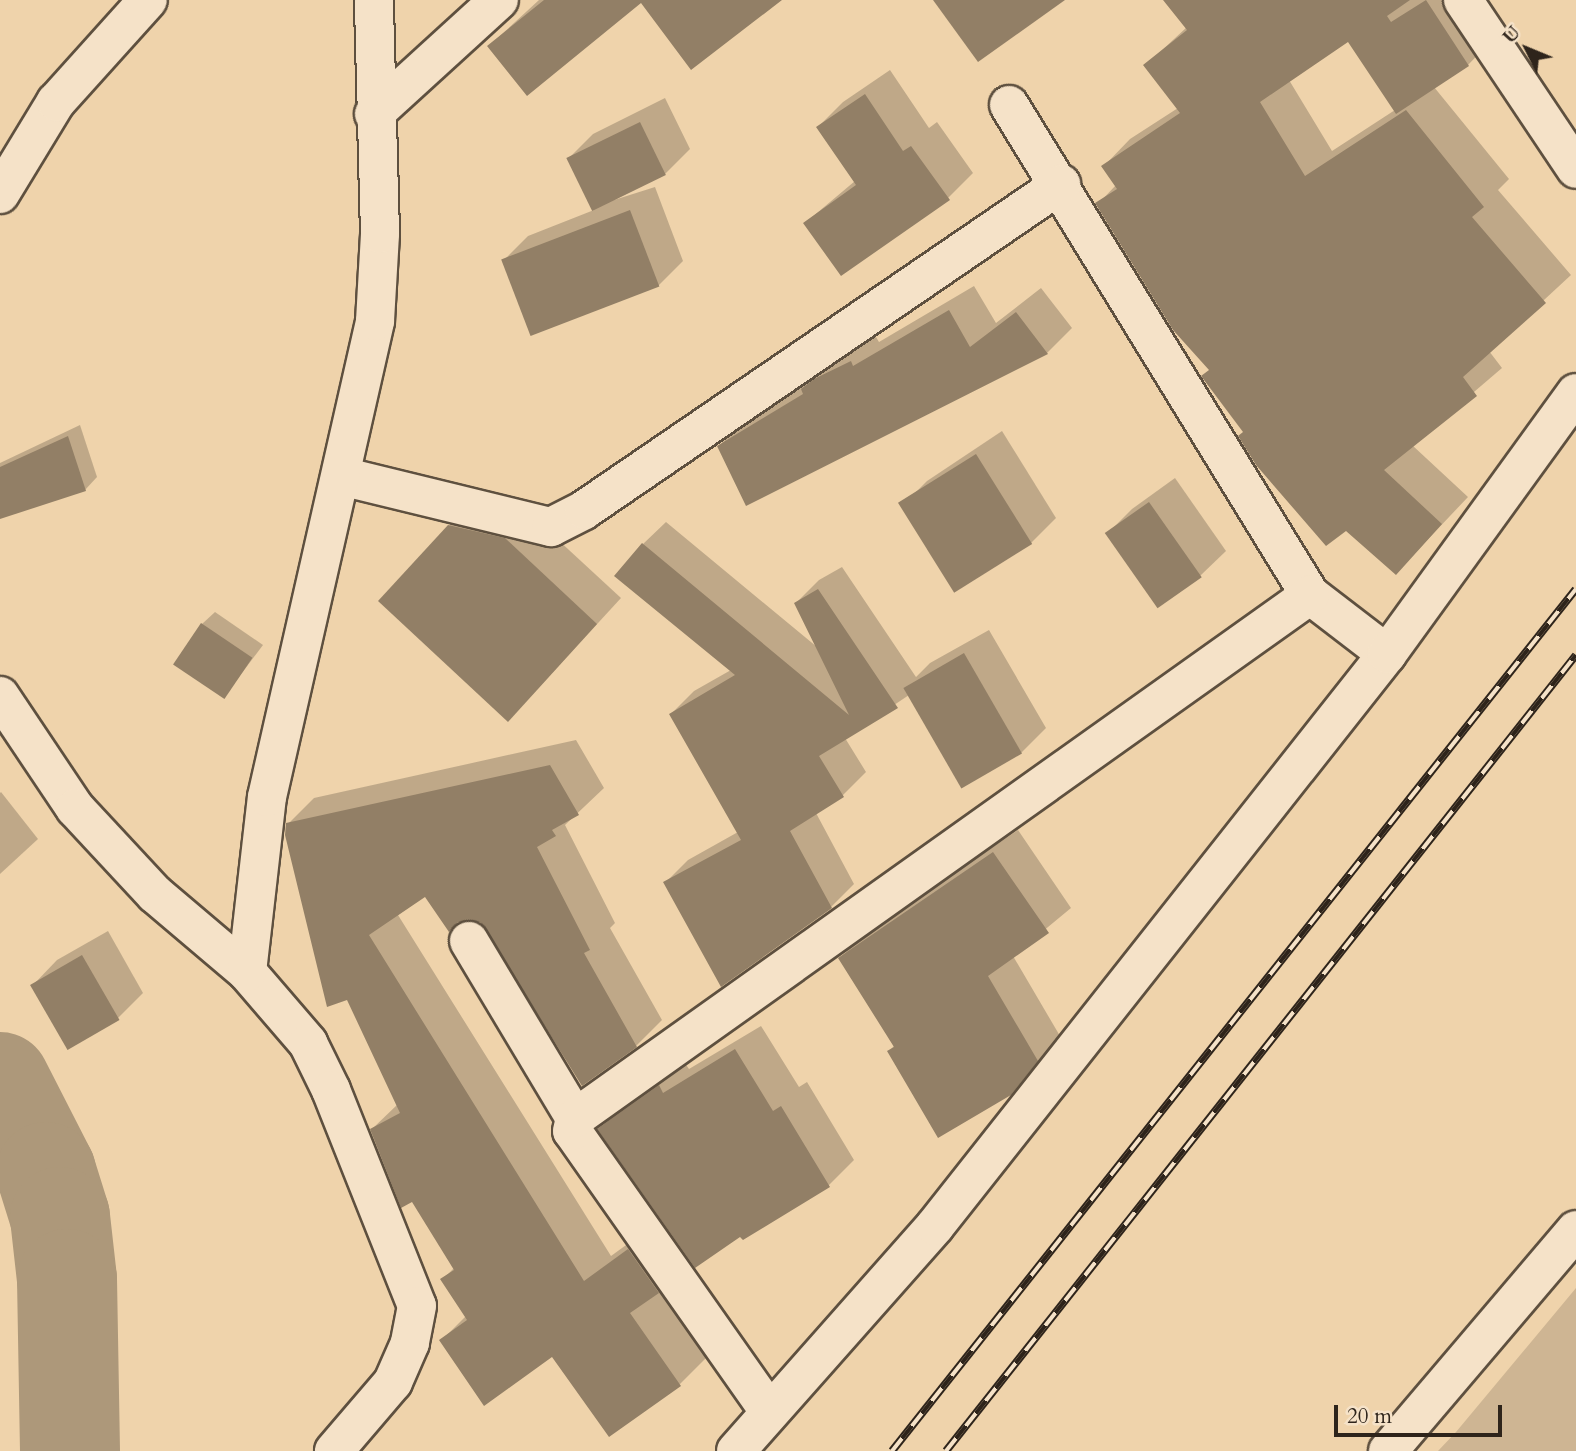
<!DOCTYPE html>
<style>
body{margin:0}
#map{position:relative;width:1576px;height:1451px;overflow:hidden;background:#efd3ab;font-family:Cardo,serif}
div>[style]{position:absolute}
.green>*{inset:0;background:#ceb593}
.shadow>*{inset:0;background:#0003}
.river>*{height:100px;margin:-50px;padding:0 50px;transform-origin:50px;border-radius:50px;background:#ad987a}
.building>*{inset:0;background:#927f66;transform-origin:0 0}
.roads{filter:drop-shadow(2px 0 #5e503f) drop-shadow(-2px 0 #5e503f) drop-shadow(0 2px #5e503f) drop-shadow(0 -2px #5e503f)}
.minor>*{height:38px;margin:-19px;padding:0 19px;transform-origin:19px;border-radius:19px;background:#f5e2c8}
.rail>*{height:8px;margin-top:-4px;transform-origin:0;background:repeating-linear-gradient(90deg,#f5e2c8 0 16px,#2e241b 0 32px);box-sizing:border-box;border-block:2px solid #2e241b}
span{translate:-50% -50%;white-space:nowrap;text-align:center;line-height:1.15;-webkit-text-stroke:5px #f5e2c8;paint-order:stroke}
.north{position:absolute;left:1492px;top:14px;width:70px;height:70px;-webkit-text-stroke:5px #f5e2c8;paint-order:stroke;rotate:313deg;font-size:19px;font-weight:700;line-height:28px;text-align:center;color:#2e241b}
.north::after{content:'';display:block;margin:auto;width:24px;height:32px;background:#2e241b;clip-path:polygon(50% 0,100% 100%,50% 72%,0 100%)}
.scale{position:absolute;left:1334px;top:1405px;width:168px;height:32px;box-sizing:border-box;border:4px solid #2e241b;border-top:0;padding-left:9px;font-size:21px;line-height:24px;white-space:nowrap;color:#2e241b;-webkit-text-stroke:5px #f5e2c8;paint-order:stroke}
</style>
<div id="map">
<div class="green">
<i style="clip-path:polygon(1576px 1288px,1576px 1451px,1438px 1451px,1456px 1432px)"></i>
</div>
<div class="shadow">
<i style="clip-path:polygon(539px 0,780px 0,641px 1px,489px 46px)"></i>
<i style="clip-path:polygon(evenodd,1165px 0,1470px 0,1494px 38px,1468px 65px,1434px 87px,1509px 179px,1498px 190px,1571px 275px,1489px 351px,1502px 368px,1412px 445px,1468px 497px,1396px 573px,1245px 432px,1210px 370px,1098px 204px,1116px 185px,1104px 166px,1130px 139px,1178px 108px,1146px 65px,1187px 27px,1165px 0,1349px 40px,1395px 110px,1332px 151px,1289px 80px,1349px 40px)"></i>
<i style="clip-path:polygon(890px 70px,929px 128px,937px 122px,973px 173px,948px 198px,805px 223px,855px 181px,818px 127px,843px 102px)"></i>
<i style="clip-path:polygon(665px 98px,690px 149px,665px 174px,614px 200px,655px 187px,683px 261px,658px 286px,503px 261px,528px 236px,594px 210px,568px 159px,593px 134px)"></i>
<i style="clip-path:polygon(974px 286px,996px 323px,1041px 288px,1072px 328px,1047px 353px,747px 503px,719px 446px,744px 421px,811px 380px,841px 355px,876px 337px,879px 342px)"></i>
<i style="clip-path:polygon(80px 425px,97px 477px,85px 490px,0 517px,0 463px)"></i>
<i style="clip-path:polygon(1002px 431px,1056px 518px,1031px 543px,902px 506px,927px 481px)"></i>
<i style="clip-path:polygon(1175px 478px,1226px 551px,1201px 575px,1158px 606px,1107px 534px,1132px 509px)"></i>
<i style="clip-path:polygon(475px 500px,530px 514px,621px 598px,532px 695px,449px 526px)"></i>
<i style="clip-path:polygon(666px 522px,817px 647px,796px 603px,819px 580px,842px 567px,916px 677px,930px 663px,989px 630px,1046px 728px,1021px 753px,909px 695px,845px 738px,866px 772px,843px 795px,816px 813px,854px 884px,831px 907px,665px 883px,688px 860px,738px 832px,671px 714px,694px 691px,731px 670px,643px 544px)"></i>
<i style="clip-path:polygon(215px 612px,263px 645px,224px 697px,202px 624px)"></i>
<i style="clip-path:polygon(576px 740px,604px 788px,565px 825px,615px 923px,610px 928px,662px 1020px,636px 1046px,481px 921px,426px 895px,398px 915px,611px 1256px,655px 1224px,684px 1266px,659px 1291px,706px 1358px,680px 1384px,553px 1354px,442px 1340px,466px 1316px,442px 1280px,455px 1267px,372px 1129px,398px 1104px,288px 824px,314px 798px)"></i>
<i style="clip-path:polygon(1px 792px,38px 839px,0 874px,0 793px)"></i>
<i style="clip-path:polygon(1018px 830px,1071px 908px,1013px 956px,1060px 1036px,1010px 1093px,889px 1051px,895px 1045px,840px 958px,864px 934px)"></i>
<i style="clip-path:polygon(108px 931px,143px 993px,118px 1018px,68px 1047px,33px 985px,57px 960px)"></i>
<i style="clip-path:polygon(761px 1026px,799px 1087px,807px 1082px,854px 1160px,829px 1185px,600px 1129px,624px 1104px,684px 1062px,689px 1069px)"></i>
</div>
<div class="river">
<i style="left:0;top:1082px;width:101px;rotate:62.9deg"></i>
<i style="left:46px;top:1172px;width:47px;rotate:72.7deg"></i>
<i style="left:60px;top:1217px;width:62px;rotate:83.6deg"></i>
<i style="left:67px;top:1279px;width:172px;rotate:89deg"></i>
</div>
<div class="building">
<i style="clip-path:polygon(544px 0,782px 0,691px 70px,641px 3px,527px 96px,487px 46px)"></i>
<i style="clip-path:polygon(933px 0,1065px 0,978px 62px)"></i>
<i style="clip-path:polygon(1163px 0,1410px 0,1387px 16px,1391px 22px,1426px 0,1469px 66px,1396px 114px,1348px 42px,1260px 102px,1305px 176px,1406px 110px,1484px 207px,1472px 217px,1546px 303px,1463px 377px,1477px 396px,1384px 470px,1442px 524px,1396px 575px,1346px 531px,1326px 546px,1256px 465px,1238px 436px,1243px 432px,1201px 376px,1209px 370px,1173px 330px,1095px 203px,1117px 189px,1101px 166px,1180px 113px,1143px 65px,1187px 30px)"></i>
<i style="clip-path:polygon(865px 94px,903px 151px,911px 146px,950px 200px,841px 276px,803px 223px,856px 185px,816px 127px)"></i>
<i style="left:640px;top:122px;width:59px;height:82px;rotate:64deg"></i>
<i style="left:630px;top:210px;width:82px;height:138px;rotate:69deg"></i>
<i style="clip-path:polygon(949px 310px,970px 347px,1016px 312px,1048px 354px,746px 506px,717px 446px,803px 394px,801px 389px,814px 379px,851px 361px,853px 366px)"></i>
<i style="clip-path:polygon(68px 436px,86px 491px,0 519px,0 467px)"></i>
<i style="left:976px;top:454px;width:106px;height:92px;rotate:58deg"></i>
<i style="left:1149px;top:502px;width:92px;height:54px;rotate:55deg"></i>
<i style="clip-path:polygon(448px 525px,505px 538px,597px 624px,508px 722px,378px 601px)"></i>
<i style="clip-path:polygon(642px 543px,849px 715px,794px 603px,818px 589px,898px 708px,819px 756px,844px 797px,790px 831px,832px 908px,721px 987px,663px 882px,741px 840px,669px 714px,735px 675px,614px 576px)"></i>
<i style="left:201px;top:623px;width:62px;height:50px;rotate:34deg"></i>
<i style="left:964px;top:653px;width:116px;height:70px;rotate:60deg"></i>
<i style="clip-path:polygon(550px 765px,579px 815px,552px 830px,556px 836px,537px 847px,590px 950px,584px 953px,637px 1047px,582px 1086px,480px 922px,458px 922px,449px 932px,425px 897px,369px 935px,584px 1281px,628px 1249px,659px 1293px,630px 1313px,681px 1386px,609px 1437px,552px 1357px,484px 1406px,439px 1340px,467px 1320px,440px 1279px,454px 1270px,412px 1202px,401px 1208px,370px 1129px,400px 1113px,347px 1000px,327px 1007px,285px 835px,286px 823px)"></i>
<i style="clip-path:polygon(993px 852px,1049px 933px,988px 976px,1038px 1061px,1011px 1095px,938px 1138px,887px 1051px,894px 1047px,838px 958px)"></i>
<i style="left:82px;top:955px;width:75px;height:60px;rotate:60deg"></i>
<i style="clip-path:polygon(735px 1049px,773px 1111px,781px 1106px,830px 1187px,743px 1240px,740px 1237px,695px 1268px,597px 1129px,659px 1085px,663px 1093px)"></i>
</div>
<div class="roads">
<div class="minor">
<i style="left:1463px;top:0;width:203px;rotate:56.2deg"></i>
<i style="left:1009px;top:105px;width:575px;rotate:58.44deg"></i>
<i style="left:1310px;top:595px;width:97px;rotate:37.5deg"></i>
<i style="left:374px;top:114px;width:169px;rotate:-42.4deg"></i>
<i style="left:0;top:194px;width:108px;rotate:-58.7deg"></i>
<i style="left:56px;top:102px;width:137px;rotate:-48deg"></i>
<i style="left:341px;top:476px;width:216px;rotate:13.7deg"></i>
<i style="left:551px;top:527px;width:37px;rotate:-27deg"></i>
<i style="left:584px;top:510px;width:578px;rotate:-34.35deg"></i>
<i style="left:0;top:696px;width:135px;rotate:56.2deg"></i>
<i style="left:75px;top:808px;width:117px;rotate:47.1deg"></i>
<i style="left:155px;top:894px;width:121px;rotate:40.3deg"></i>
<i style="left:247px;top:972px;width:94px;rotate:49.3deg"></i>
<i style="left:308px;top:1043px;width:52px;rotate:63.9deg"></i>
<i style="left:331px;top:1090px;width:232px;rotate:68.3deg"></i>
<i style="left:417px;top:1306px;width:38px;rotate:101deg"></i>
<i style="left:410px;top:1343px;width:43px;rotate:113.6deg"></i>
<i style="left:393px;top:1382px;width:91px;rotate:130.5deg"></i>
<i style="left:469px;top:941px;width:206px;rotate:59.1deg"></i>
<i style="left:247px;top:972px;width:176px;rotate:-83.5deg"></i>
<i style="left:267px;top:797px;width:488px;rotate:-77.2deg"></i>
<i style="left:375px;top:321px;width:87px;rotate:-86.7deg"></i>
<i style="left:380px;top:234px;width:234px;rotate:-91.5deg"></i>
<i style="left:769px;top:1411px;width:342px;rotate:-125.1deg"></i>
<i style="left:572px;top:1131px;width:13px;rotate:-77deg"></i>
<i style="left:575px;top:1118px;width:902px;rotate:-35.43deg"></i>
<i style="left:736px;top:1451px;width:300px;rotate:-48.5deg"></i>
<i style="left:935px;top:1226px;width:729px;rotate:-51.68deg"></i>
<i style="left:1387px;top:654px;width:322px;rotate:-54.1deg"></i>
<i style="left:1388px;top:1451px;width:290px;rotate:-49.6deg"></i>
</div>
</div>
<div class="rail">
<i style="left:892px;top:1451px;width:1100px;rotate:-51.57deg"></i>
<i style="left:946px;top:1451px;width:1015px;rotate:-51.64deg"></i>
</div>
<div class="north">U</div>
<div class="scale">20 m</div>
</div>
